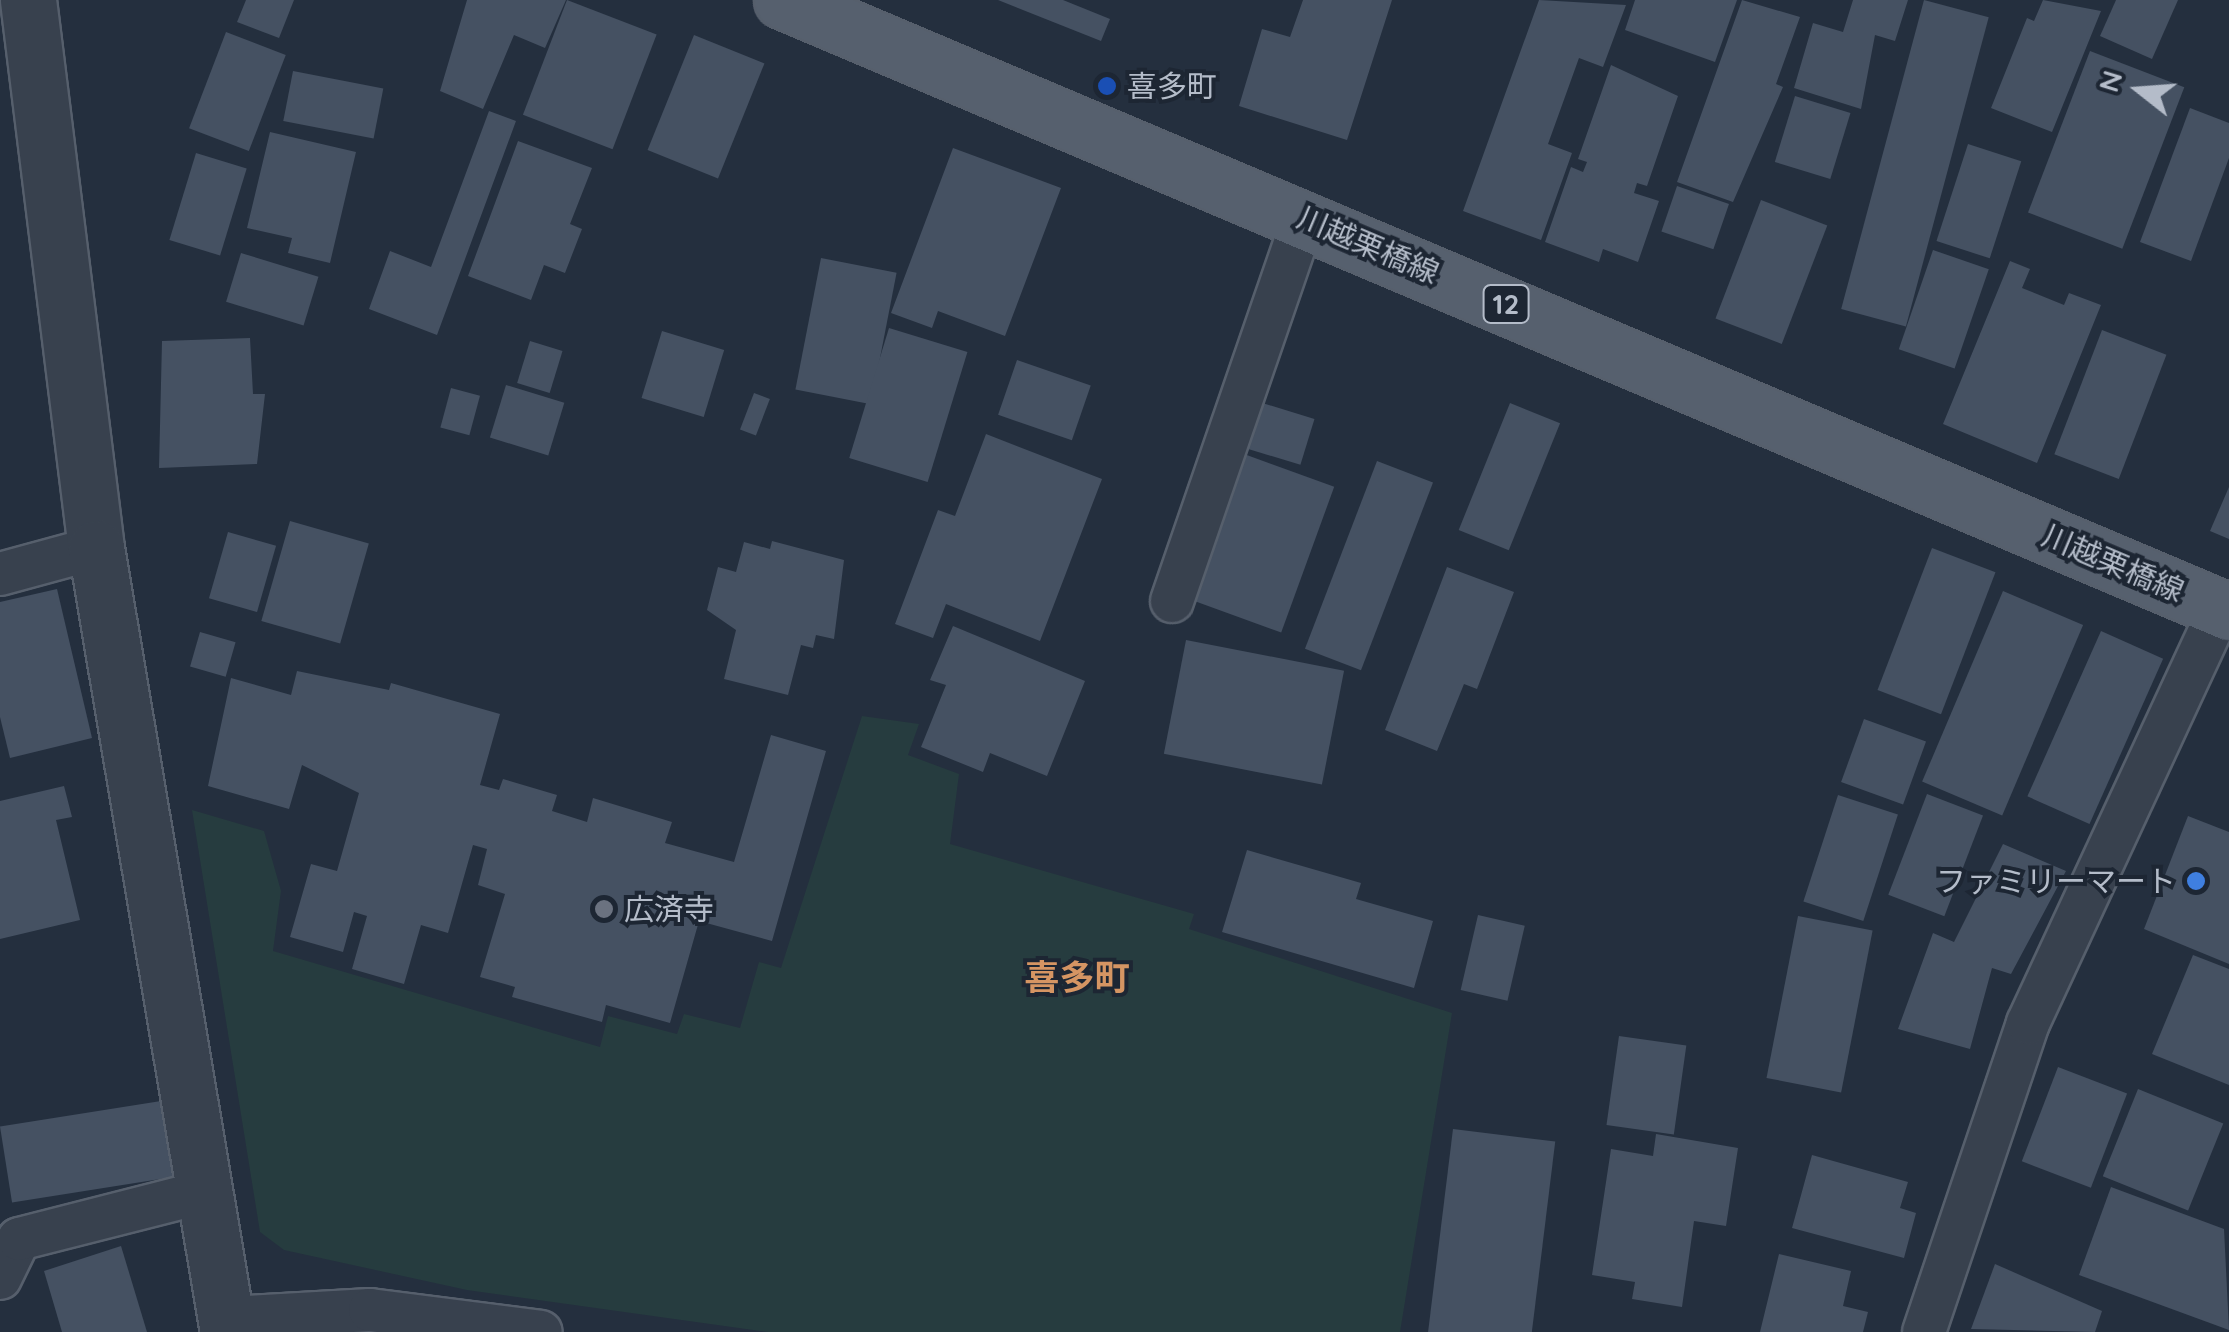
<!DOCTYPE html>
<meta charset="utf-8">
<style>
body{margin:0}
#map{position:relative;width:2229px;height:1332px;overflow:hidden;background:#242f3e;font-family:Quicksand,"Noto Sans JP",sans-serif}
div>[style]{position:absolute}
.green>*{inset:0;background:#263c3f}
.building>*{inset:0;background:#455162;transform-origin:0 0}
.roads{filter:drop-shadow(2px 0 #565f6c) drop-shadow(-2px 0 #565f6c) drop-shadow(0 2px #565f6c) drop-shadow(0 -2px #565f6c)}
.service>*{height:42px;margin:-21px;padding:0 21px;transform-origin:21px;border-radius:21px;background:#38414e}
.minor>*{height:55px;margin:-27.5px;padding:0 27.5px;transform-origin:27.5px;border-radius:27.5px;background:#38414e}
.primary>*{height:55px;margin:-27.5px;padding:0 27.5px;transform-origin:27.5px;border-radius:27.5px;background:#56606e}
.dots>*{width:28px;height:28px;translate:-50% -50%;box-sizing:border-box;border:5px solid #1d2633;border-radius:50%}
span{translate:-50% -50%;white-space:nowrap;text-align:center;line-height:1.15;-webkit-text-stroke:8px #1d2633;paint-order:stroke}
.shield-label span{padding:2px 8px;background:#1d2633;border:2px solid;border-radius:8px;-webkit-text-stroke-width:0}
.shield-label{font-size:28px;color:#b4bcc9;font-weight:700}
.poi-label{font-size:30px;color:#b4bcc9}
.left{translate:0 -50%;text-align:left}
.right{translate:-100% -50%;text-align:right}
.street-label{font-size:30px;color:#b4bcc9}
.quarter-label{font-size:35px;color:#d59563;font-weight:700}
.north{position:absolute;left:2089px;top:40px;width:100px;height:100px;-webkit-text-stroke:8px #1d2633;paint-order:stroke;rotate:287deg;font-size:28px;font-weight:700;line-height:40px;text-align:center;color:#b4bcc9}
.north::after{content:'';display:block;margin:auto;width:35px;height:45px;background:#b4bcc9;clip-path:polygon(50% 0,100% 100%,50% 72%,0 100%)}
</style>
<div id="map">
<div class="green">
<i style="clip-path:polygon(862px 716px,919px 724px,908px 755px,959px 774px,950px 844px,1194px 914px,1189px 929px,1452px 1013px,1400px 1332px,768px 1332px,467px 1290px,284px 1250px,260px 1232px,192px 810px,264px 831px,281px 891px,273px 951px,600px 1047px,608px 1016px,677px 1034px,684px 1014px,740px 1028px,759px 962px,781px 968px)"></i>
</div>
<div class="building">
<i style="clip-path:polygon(246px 0,294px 0,279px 38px,237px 22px)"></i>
<i style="clip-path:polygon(467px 0,566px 0,545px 48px,514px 35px,483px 109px,440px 91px)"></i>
<i style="left:567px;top:0;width:96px;height:123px;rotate:21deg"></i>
<i style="clip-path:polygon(998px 0,1063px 0,1110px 19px,1101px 41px)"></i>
<i style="clip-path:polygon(1303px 0,1392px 0,1347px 140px,1239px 106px,1262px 29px,1290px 37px)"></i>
<i style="clip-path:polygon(1539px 0,1626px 5px,1603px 67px,1579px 58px,1548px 144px,1572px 153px,1541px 240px,1463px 211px)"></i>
<i style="clip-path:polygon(1635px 0,1737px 0,1715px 62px,1625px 30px)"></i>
<i style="clip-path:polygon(1742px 0,1800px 17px,1776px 84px,1783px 87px,1733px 202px,1677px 182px)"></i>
<i style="clip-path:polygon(1853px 0,1908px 0,1895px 41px,1875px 35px,1861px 109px,1794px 88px,1813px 23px,1843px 32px)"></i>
<i style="left:1924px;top:0;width:67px;height:320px;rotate:15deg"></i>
<i style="clip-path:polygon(2043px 0,2101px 11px,2052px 132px,1991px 108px,2027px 18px,2034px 21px)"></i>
<i style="clip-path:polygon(2116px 0,2178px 0,2152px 59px,2100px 36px)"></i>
<i style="left:226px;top:32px;width:64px;height:103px;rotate:21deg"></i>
<i style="left:694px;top:35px;width:76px;height:124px;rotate:22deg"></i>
<i style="left:2090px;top:51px;width:101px;height:173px;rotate:21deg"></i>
<i style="clip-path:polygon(1611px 65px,1678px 96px,1647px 186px,1637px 183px,1634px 193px,1659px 201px,1638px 262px,1603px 249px,1599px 262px,1545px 242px,1571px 167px,1583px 172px,1587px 162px,1578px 159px)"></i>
<i style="left:293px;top:71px;width:92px;height:51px;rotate:11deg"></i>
<i style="left:1795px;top:96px;width:58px;height:69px;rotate:17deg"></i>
<i style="clip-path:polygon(2190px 108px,2229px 123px,2229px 158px,2191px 261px,2140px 242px)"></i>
<i style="clip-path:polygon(489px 111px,516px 121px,437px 335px,369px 309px,390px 251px,431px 267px)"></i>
<i style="clip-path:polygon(270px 132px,356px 152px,330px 263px,288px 253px,292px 238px,247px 228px)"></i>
<i style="clip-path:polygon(518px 141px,592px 168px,570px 224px,582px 229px,565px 273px,544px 265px,531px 300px,468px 276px)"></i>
<i style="left:1968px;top:144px;width:56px;height:102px;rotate:18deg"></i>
<i style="clip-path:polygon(953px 148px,1061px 188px,1005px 336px,938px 311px,932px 328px,891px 313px)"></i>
<i style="left:196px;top:153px;width:53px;height:91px;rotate:17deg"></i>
<i style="left:1677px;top:186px;width:55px;height:48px;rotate:19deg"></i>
<i style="left:1761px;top:200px;width:71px;height:127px;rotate:21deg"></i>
<i style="left:1933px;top:250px;width:59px;height:105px;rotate:19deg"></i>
<i style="left:241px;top:253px;width:81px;height:51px;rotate:17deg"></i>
<i style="left:821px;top:258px;width:77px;height:134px;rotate:11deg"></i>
<i style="clip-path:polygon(2010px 261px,2030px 269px,2022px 288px,2064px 305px,2069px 293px,2101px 305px,2037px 463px,1943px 424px)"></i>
<i style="left:889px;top:328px;width:82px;height:136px;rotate:17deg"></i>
<i style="left:2102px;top:330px;width:69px;height:133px;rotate:21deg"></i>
<i style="left:662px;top:331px;width:65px;height:70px;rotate:17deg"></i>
<i style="clip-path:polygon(250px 338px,253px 394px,265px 394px,257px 464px,159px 468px,162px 341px)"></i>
<i style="left:530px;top:341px;width:34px;height:44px;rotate:17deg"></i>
<i style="left:1017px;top:360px;width:78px;height:58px;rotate:19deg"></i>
<i style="left:506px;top:385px;width:61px;height:55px;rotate:17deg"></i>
<i style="left:451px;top:388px;width:30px;height:41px;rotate:15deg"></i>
<i style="left:754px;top:393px;width:17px;height:39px;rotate:21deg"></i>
<i style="left:1259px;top:402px;width:58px;height:48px;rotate:17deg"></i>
<i style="left:1510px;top:403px;width:54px;height:137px;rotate:22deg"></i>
<i style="clip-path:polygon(986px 434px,1102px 479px,1040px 641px,946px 604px,933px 638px,895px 624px,938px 510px,955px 516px)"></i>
<i style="left:1244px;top:454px;width:96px;height:155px;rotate:20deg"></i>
<i style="left:1377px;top:461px;width:60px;height:201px;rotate:21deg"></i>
<i style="clip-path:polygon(2229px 487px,2229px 539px,2210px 531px)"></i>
<i style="left:290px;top:521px;width:82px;height:104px;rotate:16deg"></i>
<i style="left:228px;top:532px;width:50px;height:69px;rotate:16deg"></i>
<i style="clip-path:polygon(772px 541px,844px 560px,834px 639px,816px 635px,813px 648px,801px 645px,788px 695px,724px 679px,736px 630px,707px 610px,718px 567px,736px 572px,744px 542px,770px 549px)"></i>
<i style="left:1932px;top:548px;width:68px;height:152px;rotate:21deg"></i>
<i style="clip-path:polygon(1447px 567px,1514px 592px,1477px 689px,1464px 684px,1437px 751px,1385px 730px)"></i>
<i style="clip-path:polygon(57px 589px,92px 738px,10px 758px,0 717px,0 602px)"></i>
<i style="left:2003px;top:591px;width:87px;height:207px;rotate:23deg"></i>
<i style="clip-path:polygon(953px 626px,1085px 681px,1047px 776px,990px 753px,983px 772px,921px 747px,946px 685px,930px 680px)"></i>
<i style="left:2101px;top:631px;width:68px;height:181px;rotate:24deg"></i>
<i style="left:200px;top:632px;width:37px;height:36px;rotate:16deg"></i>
<i style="left:1186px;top:640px;width:161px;height:116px;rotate:11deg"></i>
<i style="clip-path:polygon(297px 671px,389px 690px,391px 683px,500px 714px,480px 785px,499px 790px,503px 779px,557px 795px,552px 811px,587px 822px,593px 798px,672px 822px,665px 843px,734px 862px,771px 735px,826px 751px,772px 941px,699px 921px,670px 1023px,606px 1005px,602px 1022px,512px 997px,515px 987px,480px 977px,505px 894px,478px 885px,487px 849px,473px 845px,448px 933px,421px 925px,404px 984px,352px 969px,367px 916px,354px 912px,343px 952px,290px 937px,311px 864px,337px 871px,359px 793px,302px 765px,289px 809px,208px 786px,231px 678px,291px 695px)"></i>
<i style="left:1864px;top:719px;width:66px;height:67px;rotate:20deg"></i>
<i style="clip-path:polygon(64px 786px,72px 817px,56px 820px,80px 920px,0 939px,0 801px)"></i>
<i style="left:1927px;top:794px;width:60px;height:108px;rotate:21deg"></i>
<i style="left:1838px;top:795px;width:63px;height:112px;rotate:18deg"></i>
<i style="clip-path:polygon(2188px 816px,2229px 832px,2229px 964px,2144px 929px)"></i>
<i style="clip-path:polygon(2003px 844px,2066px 871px,2011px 974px,1992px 968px,1970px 1049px,1898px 1029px,1933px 933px,1954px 942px)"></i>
<i style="clip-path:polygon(1247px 850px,1361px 883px,1356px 899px,1433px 921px,1414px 988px,1222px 932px)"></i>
<i style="left:1478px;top:915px;width:48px;height:77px;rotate:13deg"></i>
<i style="left:1798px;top:916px;width:76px;height:165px;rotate:11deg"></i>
<i style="clip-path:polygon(2193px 955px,2229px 969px,2229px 1085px,2152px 1054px)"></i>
<i style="left:1619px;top:1036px;width:68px;height:90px;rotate:8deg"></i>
<i style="left:2058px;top:1067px;width:74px;height:101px;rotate:21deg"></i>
<i style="left:2138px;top:1089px;width:92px;height:94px;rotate:22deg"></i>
<i style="left:161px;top:1101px;width:77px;height:163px;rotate:81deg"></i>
<i style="left:1453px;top:1129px;width:103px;height:205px;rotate:7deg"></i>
<i style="clip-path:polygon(1656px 1134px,1738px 1148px,1726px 1226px,1694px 1221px,1682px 1307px,1632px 1299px,1635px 1282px,1592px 1275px,1611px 1149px,1653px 1156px)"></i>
<i style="clip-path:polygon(1812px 1155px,1908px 1182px,1900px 1208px,1916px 1213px,1904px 1258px,1792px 1228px)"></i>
<i style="clip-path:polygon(2111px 1187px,2224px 1229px,2229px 1330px,2079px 1275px)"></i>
<i style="clip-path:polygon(121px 1246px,147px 1332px,62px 1332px,44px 1271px)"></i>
<i style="clip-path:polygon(1779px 1254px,1851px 1271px,1843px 1306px,1868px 1312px,1863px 1332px,1760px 1332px)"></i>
<i style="clip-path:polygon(1995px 1264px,2102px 1311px,2095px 1332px,1971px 1329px)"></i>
</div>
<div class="roads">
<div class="service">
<i style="left:0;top:574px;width:99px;rotate:-15.2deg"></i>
<i style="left:1172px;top:601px;width:405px;rotate:-71deg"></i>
<i style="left:0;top:1278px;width:43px;rotate:-64deg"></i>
<i style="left:19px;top:1239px;width:195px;rotate:-14.3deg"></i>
<i style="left:230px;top:1318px;width:140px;rotate:-3.3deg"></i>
<i style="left:370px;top:1310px;width:172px;rotate:7.3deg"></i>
<i style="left:1924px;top:1332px;width:326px;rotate:-71.4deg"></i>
<i style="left:2028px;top:1023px;width:456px;rotate:-65.1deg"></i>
</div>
<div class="minor">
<i style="left:28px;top:0;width:552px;rotate:82.93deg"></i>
<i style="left:96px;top:548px;width:795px;rotate:80.44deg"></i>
</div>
<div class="primary">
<i style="left:782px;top:0;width:1571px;rotate:22.93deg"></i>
</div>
</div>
<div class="dots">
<i style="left:1107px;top:86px;background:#1a4fb4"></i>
<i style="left:2196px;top:881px;background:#3f7fe0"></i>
<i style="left:604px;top:909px;background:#6b7280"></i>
</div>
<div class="shield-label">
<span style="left:1506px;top:304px">12</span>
</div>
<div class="poi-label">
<span class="left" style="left:1127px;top:86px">喜多町</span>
<span class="right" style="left:2176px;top:881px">ファミリーマート</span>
<span class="left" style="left:624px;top:909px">広済寺</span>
</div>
<div class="street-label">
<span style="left:1368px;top:245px;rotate:23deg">川越栗橋線</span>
<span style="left:2113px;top:563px;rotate:23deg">川越栗橋線</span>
</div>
<div class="quarter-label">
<span style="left:1077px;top:977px">喜多町</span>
</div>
<div class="north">N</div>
</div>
